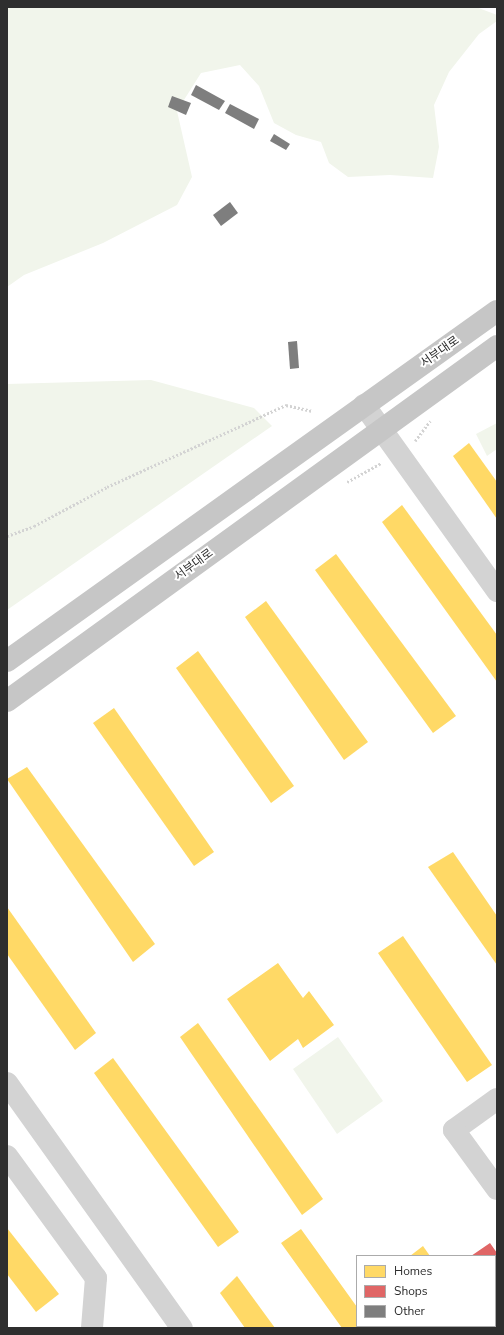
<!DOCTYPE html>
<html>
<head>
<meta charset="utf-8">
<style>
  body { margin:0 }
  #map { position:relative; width:504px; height:1335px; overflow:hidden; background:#fff; font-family:"Nunito Sans","Noto Sans KR",sans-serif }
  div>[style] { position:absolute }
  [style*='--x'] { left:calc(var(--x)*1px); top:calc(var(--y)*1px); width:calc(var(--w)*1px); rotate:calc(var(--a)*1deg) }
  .green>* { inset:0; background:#f1f5eb }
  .homes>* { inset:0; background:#ffd966 }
  .shops>* { inset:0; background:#e06666 }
  .building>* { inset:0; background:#7e7e7e }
  .path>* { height:2.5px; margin-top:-1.25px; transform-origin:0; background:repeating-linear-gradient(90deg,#d3d3d3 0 2px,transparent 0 4px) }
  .minor>* { height:22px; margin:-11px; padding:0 11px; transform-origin:11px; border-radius:11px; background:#d3d3d3 }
  .major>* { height:22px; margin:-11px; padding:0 11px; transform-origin:11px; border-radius:11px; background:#c6c6c6 }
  span { translate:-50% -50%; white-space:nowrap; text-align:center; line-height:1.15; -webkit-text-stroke:4px #fff; paint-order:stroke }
  .street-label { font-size:12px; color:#2e2e2e }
  .frame { position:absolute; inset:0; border:8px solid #2e2e2e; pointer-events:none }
  .legend { position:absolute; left:356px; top:1255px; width:140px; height:72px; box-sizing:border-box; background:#fff; border:1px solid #ababab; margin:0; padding:5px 7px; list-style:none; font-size:12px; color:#2e2e2e }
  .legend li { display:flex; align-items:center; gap:8px; height:20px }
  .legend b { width:20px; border:1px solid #ababab }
</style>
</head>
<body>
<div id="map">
  <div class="green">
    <div style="clip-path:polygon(7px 7px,476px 7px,497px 15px,497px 21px,479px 34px,449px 72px,434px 105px,439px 147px,433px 178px,390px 175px,348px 177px,329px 163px,321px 142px,296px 135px,274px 123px,259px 86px,240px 65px,201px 73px,177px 111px,192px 177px,177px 205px,103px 243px,24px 275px,7px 287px)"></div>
    <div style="clip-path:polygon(151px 380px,254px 408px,272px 426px,7px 610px,7px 384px)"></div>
    <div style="clip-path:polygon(497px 423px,497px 449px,487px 456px,476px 434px)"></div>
    <div style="clip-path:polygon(338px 1037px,383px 1101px,337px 1134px,293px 1069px)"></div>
  </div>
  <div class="homes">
    <div style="clip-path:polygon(469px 443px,497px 482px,497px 519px,453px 456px)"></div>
    <div style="clip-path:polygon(402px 505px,497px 635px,497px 682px,382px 522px)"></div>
    <div style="clip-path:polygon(336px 554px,456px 716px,433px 733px,315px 570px)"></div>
    <div style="clip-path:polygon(266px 601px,368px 742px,344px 760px,245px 617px)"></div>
    <div style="clip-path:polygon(198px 651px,294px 786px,271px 803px,176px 668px)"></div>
    <div style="clip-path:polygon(114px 708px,214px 852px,194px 866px,93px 723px)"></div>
    <div style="clip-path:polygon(27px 767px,155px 944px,133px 962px,7px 779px)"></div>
    <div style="clip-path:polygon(453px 852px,497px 916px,497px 965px,428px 867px)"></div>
    <div style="clip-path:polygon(7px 907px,96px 1033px,75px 1050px,7px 954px)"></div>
    <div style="clip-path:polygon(403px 936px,492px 1065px,467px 1082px,378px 953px)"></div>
    <div style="clip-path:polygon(278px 963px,303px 998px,309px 991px,334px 1025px,303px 1048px,298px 1039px,270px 1061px,227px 999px)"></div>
    <div style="clip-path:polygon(198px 1023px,323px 1199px,302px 1215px,180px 1037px)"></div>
    <div style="clip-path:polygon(113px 1058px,239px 1232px,218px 1247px,94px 1073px)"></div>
    <div style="clip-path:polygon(7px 1228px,59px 1294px,36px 1312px,7px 1274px)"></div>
    <div style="clip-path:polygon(301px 1229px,357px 1307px,357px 1326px,372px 1328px,342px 1328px,281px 1243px)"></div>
    <div style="clip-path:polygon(423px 1246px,430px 1256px,410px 1256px)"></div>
    <div style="clip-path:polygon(237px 1276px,275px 1328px,245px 1328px,220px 1293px)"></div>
    <div style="clip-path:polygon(445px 1326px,478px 1326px,480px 1328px,446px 1328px)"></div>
  </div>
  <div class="shops">
    <div style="clip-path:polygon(490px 1243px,497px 1253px,497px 1308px,495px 1256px,471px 1256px)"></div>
  </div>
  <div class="building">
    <div style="clip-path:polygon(196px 85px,225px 101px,219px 110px,191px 95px)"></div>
    <div style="clip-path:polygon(172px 96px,191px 103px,186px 115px,168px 107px)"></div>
    <div style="clip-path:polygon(230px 104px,259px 119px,254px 129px,225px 113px)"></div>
    <div style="clip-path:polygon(274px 134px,290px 144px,286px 150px,270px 141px)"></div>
    <div style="clip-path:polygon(230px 202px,238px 213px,221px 226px,213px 215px)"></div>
    <div style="clip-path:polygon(297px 341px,299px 368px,290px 369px,288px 342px)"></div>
  </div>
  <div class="path">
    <div style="--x:415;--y:441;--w:25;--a:-53"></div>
    <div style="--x:347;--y:482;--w:39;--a:-29"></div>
    <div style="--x:7;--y:536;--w:29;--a:-20"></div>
    <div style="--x:34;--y:526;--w:83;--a:-28.1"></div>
    <div style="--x:107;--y:487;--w:197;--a:-24.6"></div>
    <div style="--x:286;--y:405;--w:27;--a:13"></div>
  </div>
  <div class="minor">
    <div style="--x:364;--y:405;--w:229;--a:54.4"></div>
    <div style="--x:7;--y:1083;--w:301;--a:54.5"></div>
    <div style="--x:497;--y:1099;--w:53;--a:144.2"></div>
    <div style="--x:454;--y:1130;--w:73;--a:53.9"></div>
    <div style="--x:7;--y:1156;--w:151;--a:53.9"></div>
    <div style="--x:96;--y:1278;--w:50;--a:94.6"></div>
  </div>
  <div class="major">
    <div style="--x:7;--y:661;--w:602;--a:-35.54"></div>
    <div style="--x:7;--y:701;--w:605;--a:-35.92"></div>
  </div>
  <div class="street-label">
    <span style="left:440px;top:352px;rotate:-35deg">서부대로</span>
    <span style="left:194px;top:565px;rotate:-36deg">서부대로</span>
  </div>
  <div class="frame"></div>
  <ul class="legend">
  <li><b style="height:11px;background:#ffd966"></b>Homes</li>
  <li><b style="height:11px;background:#e06666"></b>Shops</li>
  <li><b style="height:11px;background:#7e7e7e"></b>Other</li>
  </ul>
</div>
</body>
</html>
